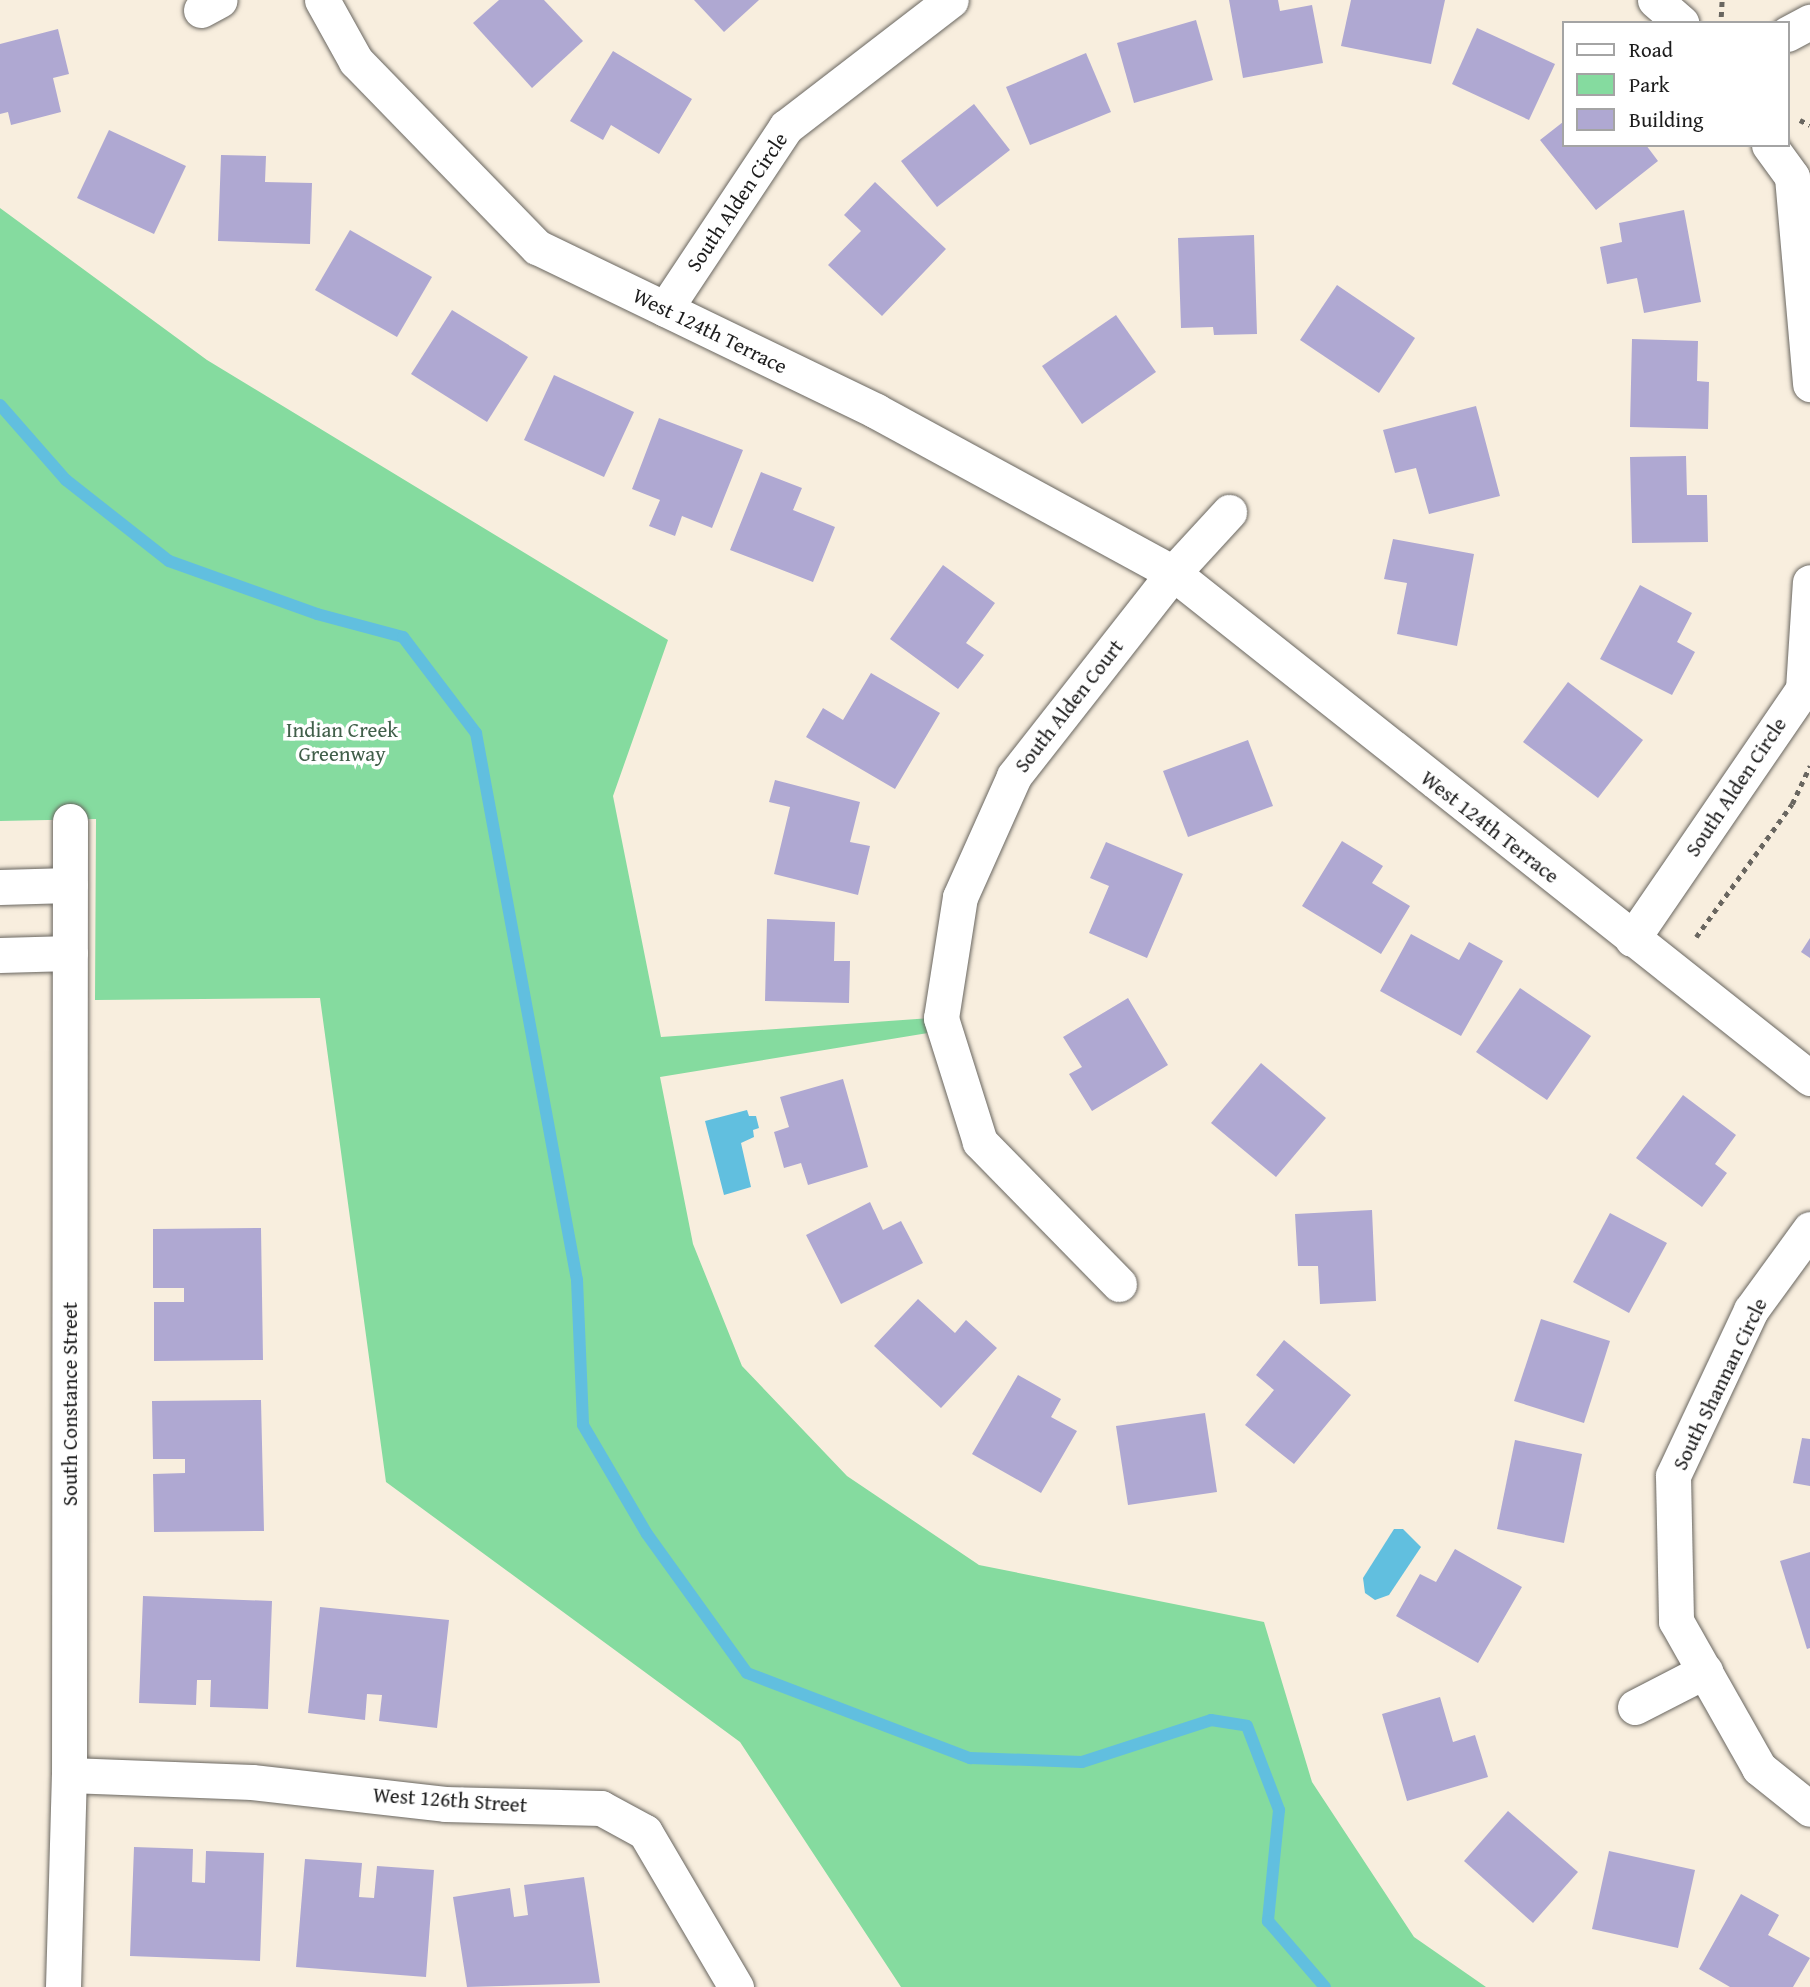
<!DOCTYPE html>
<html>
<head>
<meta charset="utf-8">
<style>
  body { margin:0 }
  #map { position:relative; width:1810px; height:1987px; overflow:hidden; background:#f8eede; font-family:"Gentium Book Plus",serif }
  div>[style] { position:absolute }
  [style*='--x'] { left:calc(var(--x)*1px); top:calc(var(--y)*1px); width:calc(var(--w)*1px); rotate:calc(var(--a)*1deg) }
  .green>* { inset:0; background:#85db9f }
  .water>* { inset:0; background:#61bfdf }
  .stream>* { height:12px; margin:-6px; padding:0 6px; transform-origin:6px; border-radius:6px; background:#61bfdf }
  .building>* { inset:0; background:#afa8d2 }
  .path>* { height:4.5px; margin-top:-2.25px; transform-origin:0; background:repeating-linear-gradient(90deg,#696660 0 5px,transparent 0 10px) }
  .roads { filter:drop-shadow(0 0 2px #696660) drop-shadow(0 0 2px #696660) }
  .street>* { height:35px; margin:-17.5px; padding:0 17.5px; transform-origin:17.5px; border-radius:17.5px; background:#fff }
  span { translate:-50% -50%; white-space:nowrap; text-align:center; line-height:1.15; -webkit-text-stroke:7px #fff; paint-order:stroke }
  .street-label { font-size:21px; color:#1c1c1c }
  .park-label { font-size:21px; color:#415f4a }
  .legend { position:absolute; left:1562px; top:21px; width:228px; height:126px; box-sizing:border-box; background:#fff; border:2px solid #a4a4a4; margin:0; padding:9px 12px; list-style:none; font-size:21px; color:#1c1c1c }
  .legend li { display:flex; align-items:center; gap:14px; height:35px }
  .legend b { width:35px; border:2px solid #a4a4a4 }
</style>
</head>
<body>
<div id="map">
  <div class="green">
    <div style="clip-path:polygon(0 208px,207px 360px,668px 640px,613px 796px,661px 1037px,931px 1018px,934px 1032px,660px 1077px,693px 1244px,742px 1366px,847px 1476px,979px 1565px,1264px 1622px,1312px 1782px,1414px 1937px,1486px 1987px,901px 1987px,740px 1742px,386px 1482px,320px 998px,95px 1000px,96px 819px,0 821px)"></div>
  </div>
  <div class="water">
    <div style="clip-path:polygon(747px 1110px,749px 1116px,756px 1116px,759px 1128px,753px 1130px,754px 1137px,741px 1143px,751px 1187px,724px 1195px,705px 1121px)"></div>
    <div style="clip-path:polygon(1394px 1529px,1403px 1529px,1421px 1547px,1389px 1595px,1375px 1600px,1365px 1593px,1363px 1578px)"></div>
  </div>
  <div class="stream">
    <div style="--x:0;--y:405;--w:100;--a:48.7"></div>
    <div style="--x:66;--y:480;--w:131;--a:38.2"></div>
    <div style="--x:169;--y:561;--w:157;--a:19.7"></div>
    <div style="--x:317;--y:614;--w:89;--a:15"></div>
    <div style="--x:403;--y:637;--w:121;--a:52.8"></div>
    <div style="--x:476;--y:733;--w:556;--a:79.54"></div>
    <div style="--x:577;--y:1280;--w:145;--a:87.6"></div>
    <div style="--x:583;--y:1425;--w:126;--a:59.6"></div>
    <div style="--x:647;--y:1534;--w:171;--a:54.3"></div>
    <div style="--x:747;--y:1673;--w:239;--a:20.9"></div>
    <div style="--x:970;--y:1758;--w:112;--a:2"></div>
    <div style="--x:1082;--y:1762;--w:136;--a:-18"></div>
    <div style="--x:1211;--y:1720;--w:36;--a:9"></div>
    <div style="--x:1247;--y:1726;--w:90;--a:69.1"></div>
    <div style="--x:1279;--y:1810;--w:112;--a:95.7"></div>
    <div style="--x:1268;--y:1921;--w:87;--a:49.2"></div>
  </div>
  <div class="building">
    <div style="clip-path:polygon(499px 0,544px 0,583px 41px,532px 88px,473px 23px)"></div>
    <div style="clip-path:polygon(694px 0,759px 0,724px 32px)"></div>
    <div style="clip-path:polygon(1229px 0,1278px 0,1280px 11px,1312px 5px,1323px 63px,1243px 78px)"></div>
    <div style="clip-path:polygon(1351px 0,1445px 0,1431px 64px,1341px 46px)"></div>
    <div style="clip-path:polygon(1196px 20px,1213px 80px,1134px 103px,1117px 43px)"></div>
    <div style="clip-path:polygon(1477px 28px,1555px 64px,1529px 120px,1452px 84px)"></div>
    <div style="clip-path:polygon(58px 29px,69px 74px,53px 78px,61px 112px,11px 125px,8px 112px,0 114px,0 44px)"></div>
    <div style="clip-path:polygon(613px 51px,692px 99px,659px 154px,611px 125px,603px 140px,570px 121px)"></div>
    <div style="clip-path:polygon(1086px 53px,1111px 112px,1030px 145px,1006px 87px)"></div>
    <div style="clip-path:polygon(974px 104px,1010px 150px,937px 207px,901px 161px)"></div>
    <div style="clip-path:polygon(1563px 122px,1563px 145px,1646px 145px,1658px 161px,1596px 210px,1540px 140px)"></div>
    <div style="clip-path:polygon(109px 130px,186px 166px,154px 234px,77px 198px)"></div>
    <div style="clip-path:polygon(221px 155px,266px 156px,265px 182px,312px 183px,310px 244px,218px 241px)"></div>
    <div style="clip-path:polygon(875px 182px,946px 249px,882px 316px,828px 265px,861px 231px,844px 215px)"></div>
    <div style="clip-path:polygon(1684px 210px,1701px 302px,1644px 313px,1637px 278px,1607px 284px,1600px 247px,1622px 242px,1619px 223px)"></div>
    <div style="clip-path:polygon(350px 230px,432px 277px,397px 337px,315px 290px)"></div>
    <div style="clip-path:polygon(1254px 235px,1257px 334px,1214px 335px,1213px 327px,1181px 328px,1178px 238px)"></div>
    <div style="clip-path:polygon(1337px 285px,1415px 338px,1379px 393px,1300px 340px)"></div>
    <div style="clip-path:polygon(452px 310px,528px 357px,487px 422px,411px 374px)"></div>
    <div style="clip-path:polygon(1116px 315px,1156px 372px,1082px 424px,1042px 366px)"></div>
    <div style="clip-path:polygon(1632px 339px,1698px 341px,1697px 381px,1709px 382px,1708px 429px,1630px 427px)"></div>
    <div style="clip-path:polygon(554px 375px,634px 412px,604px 477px,524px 440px)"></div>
    <div style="clip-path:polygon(1476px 406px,1500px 496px,1429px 514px,1416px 468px,1395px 473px,1383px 430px)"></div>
    <div style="clip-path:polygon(659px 418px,743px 450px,712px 528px,682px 516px,675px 536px,649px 526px,660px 500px,632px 489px)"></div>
    <div style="clip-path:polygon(1686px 456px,1687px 495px,1707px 495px,1708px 542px,1632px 543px,1630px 457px)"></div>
    <div style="clip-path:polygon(761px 472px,802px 488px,793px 510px,835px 527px,813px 582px,730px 550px)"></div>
    <div style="clip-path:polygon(1393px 539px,1474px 554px,1457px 646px,1397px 634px,1407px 583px,1384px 579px)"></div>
    <div style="clip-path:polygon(943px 565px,995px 603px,966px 643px,984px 655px,958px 689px,890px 639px)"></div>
    <div style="clip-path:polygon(1640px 585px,1692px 613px,1677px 642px,1695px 652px,1672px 695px,1600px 659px)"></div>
    <div style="clip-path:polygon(871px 673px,940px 713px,895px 789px,806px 737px,823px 708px,843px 720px)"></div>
    <div style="clip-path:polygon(1568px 682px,1643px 740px,1598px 798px,1523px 742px)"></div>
    <div style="clip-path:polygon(1248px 740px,1273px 806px,1188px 837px,1163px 771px)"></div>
    <div style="clip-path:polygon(775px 780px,860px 802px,850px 842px,870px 846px,858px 895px,774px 874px,790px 807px,769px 802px)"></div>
    <div style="clip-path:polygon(1342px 841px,1383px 866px,1372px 883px,1410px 906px,1381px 954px,1302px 906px)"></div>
    <div style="clip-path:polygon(1106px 842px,1183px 874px,1147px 958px,1089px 933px,1109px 886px,1090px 878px)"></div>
    <div style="clip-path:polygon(767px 919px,835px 922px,834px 961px,850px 961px,849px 1003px,765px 1001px)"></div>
    <div style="clip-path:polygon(1411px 934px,1459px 960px,1469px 942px,1503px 961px,1461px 1036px,1380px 991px)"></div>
    <div style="clip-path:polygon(1810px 938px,1810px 958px,1801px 952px)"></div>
    <div style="clip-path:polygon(1520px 988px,1591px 1036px,1547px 1100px,1476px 1052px)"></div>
    <div style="clip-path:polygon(1128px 998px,1168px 1065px,1092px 1111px,1069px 1074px,1082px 1067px,1063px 1037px)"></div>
    <div style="clip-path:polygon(1261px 1063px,1326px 1118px,1276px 1177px,1211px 1123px)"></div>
    <div style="clip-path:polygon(843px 1079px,868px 1167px,808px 1185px,801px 1163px,784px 1168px,774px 1132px,789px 1127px,780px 1097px)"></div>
    <div style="clip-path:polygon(1683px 1095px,1736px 1135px,1715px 1164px,1727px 1173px,1702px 1207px,1636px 1158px)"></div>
    <div style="clip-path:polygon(870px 1202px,883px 1230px,901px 1221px,923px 1263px,841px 1304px,806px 1235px)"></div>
    <div style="clip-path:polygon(1372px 1210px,1376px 1301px,1320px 1304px,1318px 1266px,1298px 1266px,1295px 1214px)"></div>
    <div style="clip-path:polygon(1610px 1213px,1667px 1243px,1629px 1313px,1573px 1282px)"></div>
    <div style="clip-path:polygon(261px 1228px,263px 1360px,154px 1361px,154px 1302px,184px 1302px,184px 1288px,153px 1288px,153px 1229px)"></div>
    <div style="clip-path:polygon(918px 1299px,955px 1333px,966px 1320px,997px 1348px,941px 1408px,874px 1346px)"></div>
    <div style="clip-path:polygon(1541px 1319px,1610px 1341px,1584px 1423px,1514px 1401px)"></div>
    <div style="clip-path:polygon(1284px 1340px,1351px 1395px,1294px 1464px,1245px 1425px,1274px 1390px,1256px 1375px)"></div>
    <div style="clip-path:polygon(1018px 1375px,1061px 1399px,1051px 1417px,1077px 1431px,1041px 1493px,972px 1454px)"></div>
    <div style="clip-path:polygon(261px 1400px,264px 1531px,154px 1532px,153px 1474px,185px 1473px,185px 1459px,153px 1459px,152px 1401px)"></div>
    <div style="clip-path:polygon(1205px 1413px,1217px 1492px,1128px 1505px,1116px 1426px)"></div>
    <div style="clip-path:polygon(1802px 1438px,1810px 1439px,1810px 1486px,1793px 1483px)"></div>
    <div style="clip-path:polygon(1515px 1440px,1582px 1454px,1564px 1543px,1497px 1529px)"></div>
    <div style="clip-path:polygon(1455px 1549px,1522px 1587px,1478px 1663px,1396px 1616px,1420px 1574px,1436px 1582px)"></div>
    <div style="clip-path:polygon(1810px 1552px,1810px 1648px,1807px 1649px,1780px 1561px)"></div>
    <div style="clip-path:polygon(143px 1596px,272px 1601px,268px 1709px,210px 1707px,211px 1680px,197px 1680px,196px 1705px,139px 1703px)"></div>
    <div style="clip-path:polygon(320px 1607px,449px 1620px,437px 1728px,379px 1721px,382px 1695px,367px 1694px,365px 1720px,308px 1713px)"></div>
    <div style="clip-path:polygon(1440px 1697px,1453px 1742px,1475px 1735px,1488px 1777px,1407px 1801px,1382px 1714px)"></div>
    <div style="clip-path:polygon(1508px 1811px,1578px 1872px,1533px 1923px,1464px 1861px)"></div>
    <div style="clip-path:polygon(134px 1847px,193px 1849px,192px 1882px,205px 1883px,206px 1851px,264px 1853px,260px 1961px,130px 1956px)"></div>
    <div style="clip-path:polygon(1609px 1851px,1695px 1870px,1678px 1948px,1592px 1929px)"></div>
    <div style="clip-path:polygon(305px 1859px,362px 1863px,359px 1897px,374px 1898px,377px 1866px,434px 1870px,426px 1977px,296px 1967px)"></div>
    <div style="clip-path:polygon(584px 1877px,600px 1983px,467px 1987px,453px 1897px,510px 1888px,514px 1917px,528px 1915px,524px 1885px)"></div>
    <div style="clip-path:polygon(1741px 1894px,1779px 1915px,1768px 1935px,1810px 1958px,1793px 1987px,1730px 1987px,1699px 1969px)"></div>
  </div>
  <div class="path">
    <div style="--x:1721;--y:17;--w:17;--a:-87"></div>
    <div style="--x:1800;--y:120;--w:11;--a:27"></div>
    <div style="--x:1696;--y:937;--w:164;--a:-54.2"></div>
    <div style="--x:1792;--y:804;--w:42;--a:-64.7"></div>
  </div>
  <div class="roads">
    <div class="street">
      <div style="--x:322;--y:0;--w:70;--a:60.9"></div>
      <div style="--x:356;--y:61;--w:260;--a:45.8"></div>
      <div style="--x:537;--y:247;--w:377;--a:25.8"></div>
      <div style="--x:876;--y:411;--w:338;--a:28.6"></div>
      <div style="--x:1173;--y:573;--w:813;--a:38.41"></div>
      <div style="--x:1655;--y:0;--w:35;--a:41"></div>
      <div style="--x:201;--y:10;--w:21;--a:-28"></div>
      <div style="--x:1787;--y:34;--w:26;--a:-28"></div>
      <div style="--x:1769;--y:145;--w:39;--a:54"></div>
      <div style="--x:1792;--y:177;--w:208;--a:85"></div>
      <div style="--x:665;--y:309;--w:219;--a:-56.4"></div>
      <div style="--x:786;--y:127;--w:208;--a:-37.6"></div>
      <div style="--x:0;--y:887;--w:70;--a:-1.6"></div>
      <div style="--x:1632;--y:939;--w:303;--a:-55.6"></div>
      <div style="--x:1803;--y:689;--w:107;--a:-86.3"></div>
      <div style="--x:0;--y:955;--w:70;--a:-1.6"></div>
      <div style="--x:1810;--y:1229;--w:100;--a:126.1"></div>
      <div style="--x:1751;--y:1310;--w:183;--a:115.2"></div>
      <div style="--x:1673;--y:1476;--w:145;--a:88.8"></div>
      <div style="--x:1676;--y:1621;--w:169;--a:60.5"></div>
      <div style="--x:1759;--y:1768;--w:65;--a:38.8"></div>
      <div style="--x:1119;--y:1284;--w:199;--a:-134.4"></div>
      <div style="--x:980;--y:1142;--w:130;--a:-107.5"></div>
      <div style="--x:941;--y:1018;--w:122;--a:-81.1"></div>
      <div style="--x:960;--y:897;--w:133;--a:-65.9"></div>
      <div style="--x:1014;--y:776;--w:258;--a:-51.9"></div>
      <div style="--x:1173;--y:573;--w:83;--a:-47.4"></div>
      <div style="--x:1635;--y:1707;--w:79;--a:-27.2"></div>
      <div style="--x:69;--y:1775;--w:183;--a:2.2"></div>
      <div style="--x:252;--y:1782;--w:194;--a:6.5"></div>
      <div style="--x:445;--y:1804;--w:156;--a:1.5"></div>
      <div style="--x:601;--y:1808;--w:50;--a:28.6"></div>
      <div style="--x:645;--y:1832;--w:180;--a:59.6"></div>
      <div style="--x:63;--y:1987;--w:212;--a:-88.4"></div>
      <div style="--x:69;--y:1775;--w:954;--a:-89.94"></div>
    </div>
  </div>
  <div class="street-label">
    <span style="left:737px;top:202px;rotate:-56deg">South Alden Circle</span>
    <span style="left:710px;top:331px;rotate:26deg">West 124th Terrace</span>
    <span style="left:1069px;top:706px;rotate:-52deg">South Alden Court</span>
    <span style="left:1736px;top:787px;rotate:-56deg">South Alden Circle</span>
    <span style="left:1490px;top:827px;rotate:38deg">West 124th Terrace</span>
    <span style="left:1720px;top:1384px;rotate:-64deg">South Shannan Circle</span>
    <span style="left:70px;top:1404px;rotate:-90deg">South Constance Street</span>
    <span style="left:450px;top:1800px;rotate:4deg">West 126th Street</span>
  </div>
  <div class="park-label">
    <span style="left:342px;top:742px">Indian Creek<br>Greenway</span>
  </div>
  <ul class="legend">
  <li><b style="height:9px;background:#fff"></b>Road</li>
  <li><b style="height:19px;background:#85db9f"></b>Park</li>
  <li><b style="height:19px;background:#afa8d2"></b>Building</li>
  </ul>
</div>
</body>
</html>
